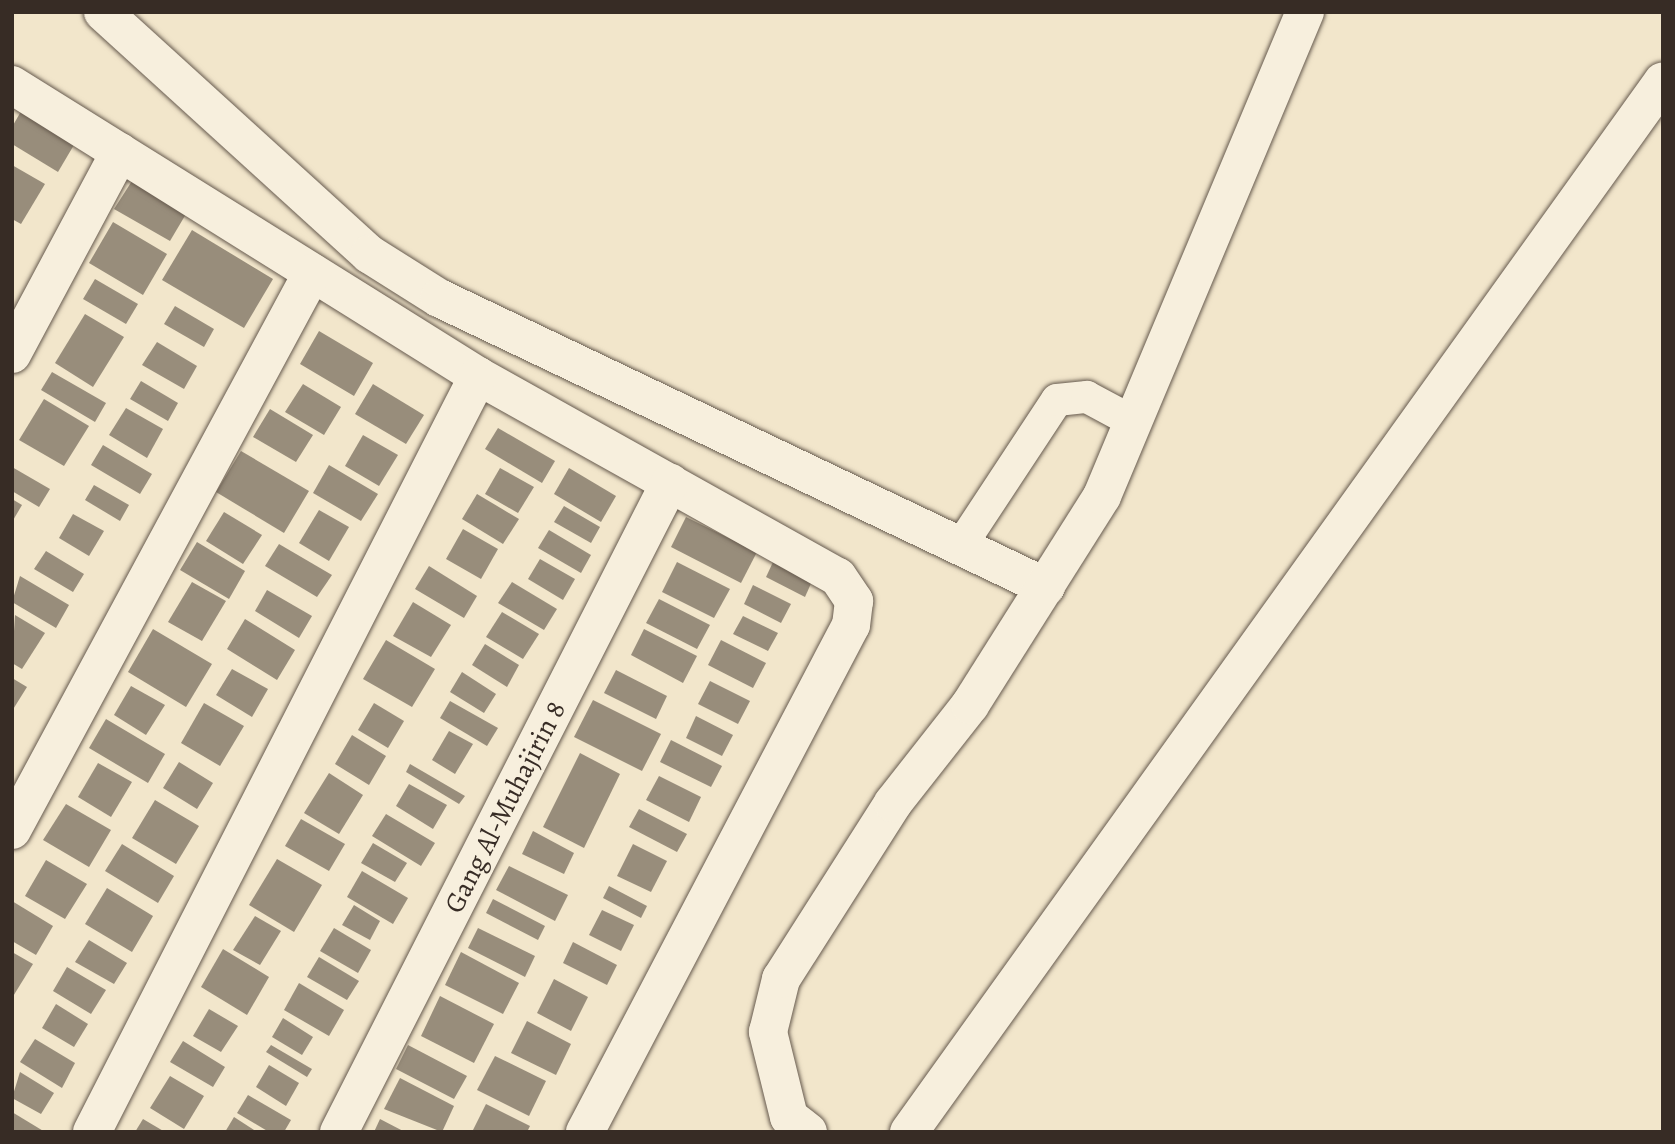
<!DOCTYPE html>
<html>
<head>
<meta charset="utf-8">
<style>
  body { margin:0 }
  #map { position:relative; width:1675px; height:1144px; overflow:hidden; background:#f2e6cb; font-family:Alegreya,serif }
  div>[style] { position:absolute }
  [style*='--x'] { left:calc(var(--x)*1px); top:calc(var(--y)*1px); width:calc(var(--w)*1px); rotate:calc(var(--a)*1deg) }
  .building>* { inset:0; background:#988d7b }
  .roads { filter:drop-shadow(0 0 2px #665a4e) drop-shadow(0 0 2px #665a4e) }
  .lane>* { height:32px; margin:-16px; padding:0 16px; transform-origin:16px; border-radius:16px; background:#f7efdd }
  .street>* { height:38px; margin:-19px; padding:0 19px; transform-origin:19px; border-radius:19px; background:#f7efdd }
  span { translate:-50% -50%; white-space:nowrap; text-align:center; line-height:1.15; -webkit-text-stroke:5px #f7efdd; paint-order:stroke }
  .street-label { font-size:28px; color:#372c25 }
  .frame { position:absolute; inset:0; border:14px solid #372c25; pointer-events:none }
</style>
</head>
<body>
<div id="map">
  <div class="building">
    <div style="clip-path:polygon(27px 101px,81px 133px,58px 172px,12px 144px,12px 127px)"></div>
    <div style="clip-path:polygon(12px 165px,45px 184px,21px 224px,12px 219px)"></div>
    <div style="clip-path:polygon(132px 181px,186px 214px,170px 241px,114px 209px)"></div>
    <div style="clip-path:polygon(113px 222px,167px 254px,143px 295px,89px 263px)"></div>
    <div style="clip-path:polygon(192px 230px,273px 279px,244px 328px,162px 280px)"></div>
    <div style="clip-path:polygon(95px 279px,138px 304px,126px 324px,83px 299px)"></div>
    <div style="clip-path:polygon(175px 306px,214px 329px,204px 347px,164px 324px)"></div>
    <div style="clip-path:polygon(85px 314px,124px 337px,93px 387px,55px 363px)"></div>
    <div style="clip-path:polygon(319px 331px,373px 363px,354px 396px,300px 364px)"></div>
    <div style="clip-path:polygon(157px 342px,197px 366px,184px 389px,142px 365px)"></div>
    <div style="clip-path:polygon(52px 372px,106px 403px,95px 422px,41px 390px)"></div>
    <div style="clip-path:polygon(141px 381px,178px 403px,168px 421px,130px 399px)"></div>
    <div style="clip-path:polygon(303px 384px,341px 407px,324px 435px,285px 412px)"></div>
    <div style="clip-path:polygon(373px 384px,424px 415px,406px 444px,355px 414px)"></div>
    <div style="clip-path:polygon(44px 399px,89px 426px,64px 466px,19px 440px)"></div>
    <div style="clip-path:polygon(126px 408px,163px 429px,147px 458px,109px 435px)"></div>
    <div style="clip-path:polygon(270px 409px,313px 435px,296px 462px,253px 437px)"></div>
    <div style="clip-path:polygon(498px 428px,555px 461px,542px 483px,485px 449px)"></div>
    <div style="clip-path:polygon(363px 435px,398px 455px,379px 486px,345px 466px)"></div>
    <div style="clip-path:polygon(103px 445px,152px 474px,140px 494px,91px 465px)"></div>
    <div style="clip-path:polygon(241px 451px,309px 491px,284px 533px,216px 492px)"></div>
    <div style="clip-path:polygon(329px 465px,378px 494px,361px 521px,313px 493px)"></div>
    <div style="clip-path:polygon(12px 467px,50px 489px,39px 507px,12px 491px)"></div>
    <div style="clip-path:polygon(500px 468px,534px 487px,518px 513px,485px 494px)"></div>
    <div style="clip-path:polygon(569px 468px,616px 496px,601px 522px,554px 494px)"></div>
    <div style="clip-path:polygon(94px 485px,129px 505px,120px 521px,85px 500px)"></div>
    <div style="clip-path:polygon(477px 494px,519px 519px,503px 544px,462px 519px)"></div>
    <div style="clip-path:polygon(12px 499px,22px 505px,12px 522px)"></div>
    <div style="clip-path:polygon(564px 506px,600px 527px,591px 543px,554px 522px)"></div>
    <div style="clip-path:polygon(319px 510px,349px 527px,329px 561px,299px 543px)"></div>
    <div style="clip-path:polygon(224px 512px,262px 535px,243px 564px,206px 541px)"></div>
    <div style="clip-path:polygon(73px 514px,104px 531px,89px 556px,59px 538px)"></div>
    <div style="clip-path:polygon(686px 517px,757px 552px,741px 583px,671px 547px)"></div>
    <div style="clip-path:polygon(463px 529px,498px 549px,481px 579px,446px 559px)"></div>
    <div style="clip-path:polygon(549px 530px,591px 555px,581px 573px,538px 548px)"></div>
    <div style="clip-path:polygon(197px 542px,245px 571px,229px 599px,180px 570px)"></div>
    <div style="clip-path:polygon(279px 544px,332px 575px,317px 597px,265px 566px)"></div>
    <div style="clip-path:polygon(46px 551px,84px 574px,73px 592px,34px 569px)"></div>
    <div style="clip-path:polygon(540px 559px,575px 579px,563px 600px,528px 579px)"></div>
    <div style="clip-path:polygon(774px 560px,813px 579px,805px 597px,766px 577px)"></div>
    <div style="clip-path:polygon(677px 562px,730px 589px,714px 618px,662px 592px)"></div>
    <div style="clip-path:polygon(429px 566px,477px 596px,464px 618px,415px 589px)"></div>
    <div style="clip-path:polygon(20px 576px,69px 605px,56px 628px,12px 602px)"></div>
    <div style="clip-path:polygon(192px 582px,226px 601px,202px 641px,168px 622px)"></div>
    <div style="clip-path:polygon(512px 582px,557px 609px,544px 630px,498px 603px)"></div>
    <div style="clip-path:polygon(753px 585px,791px 604px,781px 623px,744px 604px)"></div>
    <div style="clip-path:polygon(267px 590px,312px 616px,299px 638px,255px 611px)"></div>
    <div style="clip-path:polygon(659px 599px,710px 625px,697px 649px,646px 623px)"></div>
    <div style="clip-path:polygon(413px 602px,451px 625px,431px 657px,393px 636px)"></div>
    <div style="clip-path:polygon(502px 612px,539px 634px,523px 659px,486px 637px)"></div>
    <div style="clip-path:polygon(15px 615px,45px 633px,22px 669px,12px 663px)"></div>
    <div style="clip-path:polygon(743px 616px,778px 633px,768px 651px,733px 634px)"></div>
    <div style="clip-path:polygon(245px 619px,295px 650px,277px 680px,227px 649px)"></div>
    <div style="clip-path:polygon(153px 629px,212px 664px,186px 707px,128px 672px)"></div>
    <div style="clip-path:polygon(644px 629px,697px 656px,683px 683px,631px 655px)"></div>
    <div style="clip-path:polygon(386px 640px,435px 669px,412px 707px,363px 679px)"></div>
    <div style="clip-path:polygon(721px 640px,766px 663px,753px 688px,708px 665px)"></div>
    <div style="clip-path:polygon(485px 644px,519px 665px,507px 687px,472px 665px)"></div>
    <div style="clip-path:polygon(232px 669px,268px 689px,252px 717px,216px 695px)"></div>
    <div style="clip-path:polygon(616px 670px,667px 696px,656px 719px,604px 693px)"></div>
    <div style="clip-path:polygon(462px 672px,496px 694px,484px 713px,450px 692px)"></div>
    <div style="clip-path:polygon(12px 678px,27px 687px,12px 711px)"></div>
    <div style="clip-path:polygon(710px 681px,750px 701px,738px 724px,698px 704px)"></div>
    <div style="clip-path:polygon(131px 686px,165px 705px,146px 735px,114px 715px)"></div>
    <div style="clip-path:polygon(593px 700px,661px 734px,642px 771px,574px 737px)"></div>
    <div style="clip-path:polygon(450px 701px,498px 728px,487px 746px,440px 718px)"></div>
    <div style="clip-path:polygon(204px 703px,244px 726px,220px 766px,181px 743px)"></div>
    <div style="clip-path:polygon(374px 703px,404px 721px,388px 748px,358px 730px)"></div>
    <div style="clip-path:polygon(696px 716px,733px 735px,722px 756px,686px 738px)"></div>
    <div style="clip-path:polygon(106px 719px,165px 754px,148px 783px,89px 748px)"></div>
    <div style="clip-path:polygon(449px 731px,473px 744px,455px 774px,432px 760px)"></div>
    <div style="clip-path:polygon(352px 735px,386px 756px,369px 785px,335px 764px)"></div>
    <div style="clip-path:polygon(671px 740px,722px 766px,711px 787px,660px 762px)"></div>
    <div style="clip-path:polygon(580px 753px,620px 774px,584px 848px,543px 827px)"></div>
    <div style="clip-path:polygon(179px 762px,213px 783px,197px 809px,163px 788px)"></div>
    <div style="clip-path:polygon(98px 763px,132px 782px,111px 817px,78px 797px)"></div>
    <div style="clip-path:polygon(410px 764px,465px 796px,459px 804px,406px 772px)"></div>
    <div style="clip-path:polygon(329px 773px,363px 795px,339px 834px,304px 813px)"></div>
    <div style="clip-path:polygon(659px 776px,701px 797px,689px 822px,646px 800px)"></div>
    <div style="clip-path:polygon(409px 784px,447px 805px,433px 829px,396px 806px)"></div>
    <div style="clip-path:polygon(155px 800px,199px 826px,176px 864px,132px 838px)"></div>
    <div style="clip-path:polygon(66px 804px,111px 830px,89px 867px,43px 840px)"></div>
    <div style="clip-path:polygon(639px 809px,687px 834px,677px 852px,629px 827px)"></div>
    <div style="clip-path:polygon(386px 814px,435px 843px,421px 866px,372px 836px)"></div>
    <div style="clip-path:polygon(301px 819px,345px 844px,329px 871px,285px 846px)"></div>
    <div style="clip-path:polygon(533px 831px,574px 853px,564px 874px,522px 854px)"></div>
    <div style="clip-path:polygon(373px 843px,407px 863px,395px 882px,361px 863px)"></div>
    <div style="clip-path:polygon(122px 844px,174px 876px,158px 903px,105px 871px)"></div>
    <div style="clip-path:polygon(633px 844px,667px 861px,651px 892px,617px 876px)"></div>
    <div style="clip-path:polygon(277px 859px,322px 885px,294px 932px,249px 905px)"></div>
    <div style="clip-path:polygon(46px 860px,87px 884px,65px 919px,25px 896px)"></div>
    <div style="clip-path:polygon(509px 866px,568px 895px,555px 921px,496px 890px)"></div>
    <div style="clip-path:polygon(362px 871px,408px 898px,393px 924px,347px 897px)"></div>
    <div style="clip-path:polygon(609px 886px,647px 906px,641px 918px,603px 898px)"></div>
    <div style="clip-path:polygon(107px 888px,153px 916px,132px 952px,85px 924px)"></div>
    <div style="clip-path:polygon(493px 899px,545px 926px,538px 940px,486px 913px)"></div>
    <div style="clip-path:polygon(12px 901px,53px 926px,36px 955px,12px 941px)"></div>
    <div style="clip-path:polygon(354px 905px,380px 921px,370px 940px,342px 925px)"></div>
    <div style="clip-path:polygon(602px 910px,634px 925px,621px 951px,589px 935px)"></div>
    <div style="clip-path:polygon(255px 916px,281px 931px,260px 965px,233px 950px)"></div>
    <div style="clip-path:polygon(334px 928px,371px 950px,358px 973px,320px 951px)"></div>
    <div style="clip-path:polygon(478px 928px,535px 956px,525px 977px,468px 948px)"></div>
    <div style="clip-path:polygon(89px 940px,127px 963px,114px 984px,75px 962px)"></div>
    <div style="clip-path:polygon(573px 942px,617px 965px,607px 985px,563px 963px)"></div>
    <div style="clip-path:polygon(223px 949px,269px 977px,247px 1015px,201px 987px)"></div>
    <div style="clip-path:polygon(12px 952px,33px 964px,12px 998px)"></div>
    <div style="clip-path:polygon(461px 952px,519px 983px,503px 1014px,445px 985px)"></div>
    <div style="clip-path:polygon(319px 957px,359px 981px,347px 1000px,307px 977px)"></div>
    <div style="clip-path:polygon(67px 967px,106px 990px,91px 1014px,53px 991px)"></div>
    <div style="clip-path:polygon(554px 979px,588px 997px,571px 1031px,537px 1013px)"></div>
    <div style="clip-path:polygon(299px 983px,344px 1010px,329px 1036px,284px 1010px)"></div>
    <div style="clip-path:polygon(440px 996px,494px 1024px,474px 1063px,421px 1036px)"></div>
    <div style="clip-path:polygon(56px 1004px,88px 1024px,74px 1047px,42px 1028px)"></div>
    <div style="clip-path:polygon(209px 1009px,238px 1026px,221px 1052px,193px 1036px)"></div>
    <div style="clip-path:polygon(283px 1018px,313px 1037px,302px 1055px,272px 1037px)"></div>
    <div style="clip-path:polygon(527px 1021px,571px 1044px,556px 1075px,511px 1053px)"></div>
    <div style="clip-path:polygon(35px 1039px,75px 1063px,62px 1088px,20px 1062px)"></div>
    <div style="clip-path:polygon(183px 1041px,225px 1067px,213px 1087px,170px 1062px)"></div>
    <div style="clip-path:polygon(271px 1045px,312px 1069px,307px 1077px,266px 1052px)"></div>
    <div style="clip-path:polygon(408px 1045px,467px 1076px,454px 1099px,396px 1069px)"></div>
    <div style="clip-path:polygon(495px 1056px,546px 1081px,529px 1116px,477px 1090px)"></div>
    <div style="clip-path:polygon(269px 1065px,299px 1083px,286px 1106px,256px 1087px)"></div>
    <div style="clip-path:polygon(20px 1072px,54px 1093px,41px 1114px,12px 1098px)"></div>
    <div style="clip-path:polygon(170px 1076px,204px 1096px,184px 1129px,150px 1108px)"></div>
    <div style="clip-path:polygon(400px 1078px,454px 1106px,442px 1132px,384px 1109px)"></div>
    <div style="clip-path:polygon(248px 1095px,291px 1120px,284px 1132px,269px 1132px,237px 1113px)"></div>
    <div style="clip-path:polygon(486px 1104px,530px 1126px,527px 1132px,472px 1132px)"></div>
    <div style="clip-path:polygon(12px 1112px,45px 1132px,12px 1132px)"></div>
    <div style="clip-path:polygon(234px 1117px,257px 1132px,225px 1132px)"></div>
    <div style="clip-path:polygon(143px 1119px,165px 1132px,135px 1132px)"></div>
    <div style="clip-path:polygon(380px 1119px,405px 1132px,374px 1132px)"></div>
  </div>
  <div class="roads">
    <div class="lane">
      <div style="--x:960;--y:547;--w:176;--a:-56.6"></div>
      <div style="--x:1057;--y:400;--w:30;--a:-6"></div>
      <div style="--x:1087;--y:397;--w:51;--a:28.1"></div>
    </div>
    <div class="street">
      <div style="--x:103;--y:12;--w:360;--a:42.3"></div>
      <div style="--x:369;--y:254;--w:83;--a:32.2"></div>
      <div style="--x:439;--y:298;--w:672;--a:25.46"></div>
      <div style="--x:12;--y:85;--w:549;--a:31.98"></div>
      <div style="--x:478;--y:376;--w:412;--a:29.2"></div>
      <div style="--x:838;--y:577;--w:29;--a:56"></div>
      <div style="--x:854;--y:601;--w:24;--a:97"></div>
      <div style="--x:851;--y:625;--w:573;--a:117.68"></div>
      <div style="--x:12;--y:354;--w:229;--a:-61.9"></div>
      <div style="--x:12;--y:830;--w:633;--a:-61.69"></div>
      <div style="--x:92;--y:1132;--w:849;--a:-62.95"></div>
      <div style="--x:339;--y:1132;--w:729;--a:-63.01"></div>
      <div style="--x:808;--y:1132;--w:24;--a:-142"></div>
      <div style="--x:789;--y:1117;--w:88;--a:-103.9"></div>
      <div style="--x:768;--y:1032;--w:55;--a:-76.2"></div>
      <div style="--x:781;--y:979;--w:209;--a:-57.5"></div>
      <div style="--x:893;--y:803;--w:125;--a:-51.8"></div>
      <div style="--x:970;--y:705;--w:247;--a:-57.7"></div>
      <div style="--x:1102;--y:496;--w:525;--a:-67.25"></div>
      <div style="--x:909;--y:1132;--w:1293;--a:-54.34"></div>
    </div>
  </div>
  <div class="street-label">
    <span style="left:505px;top:807px;rotate:-63deg">Gang Al-Muhajirin 8</span>
  </div>
  <div class="frame"></div>
</div>
</body>
</html>
